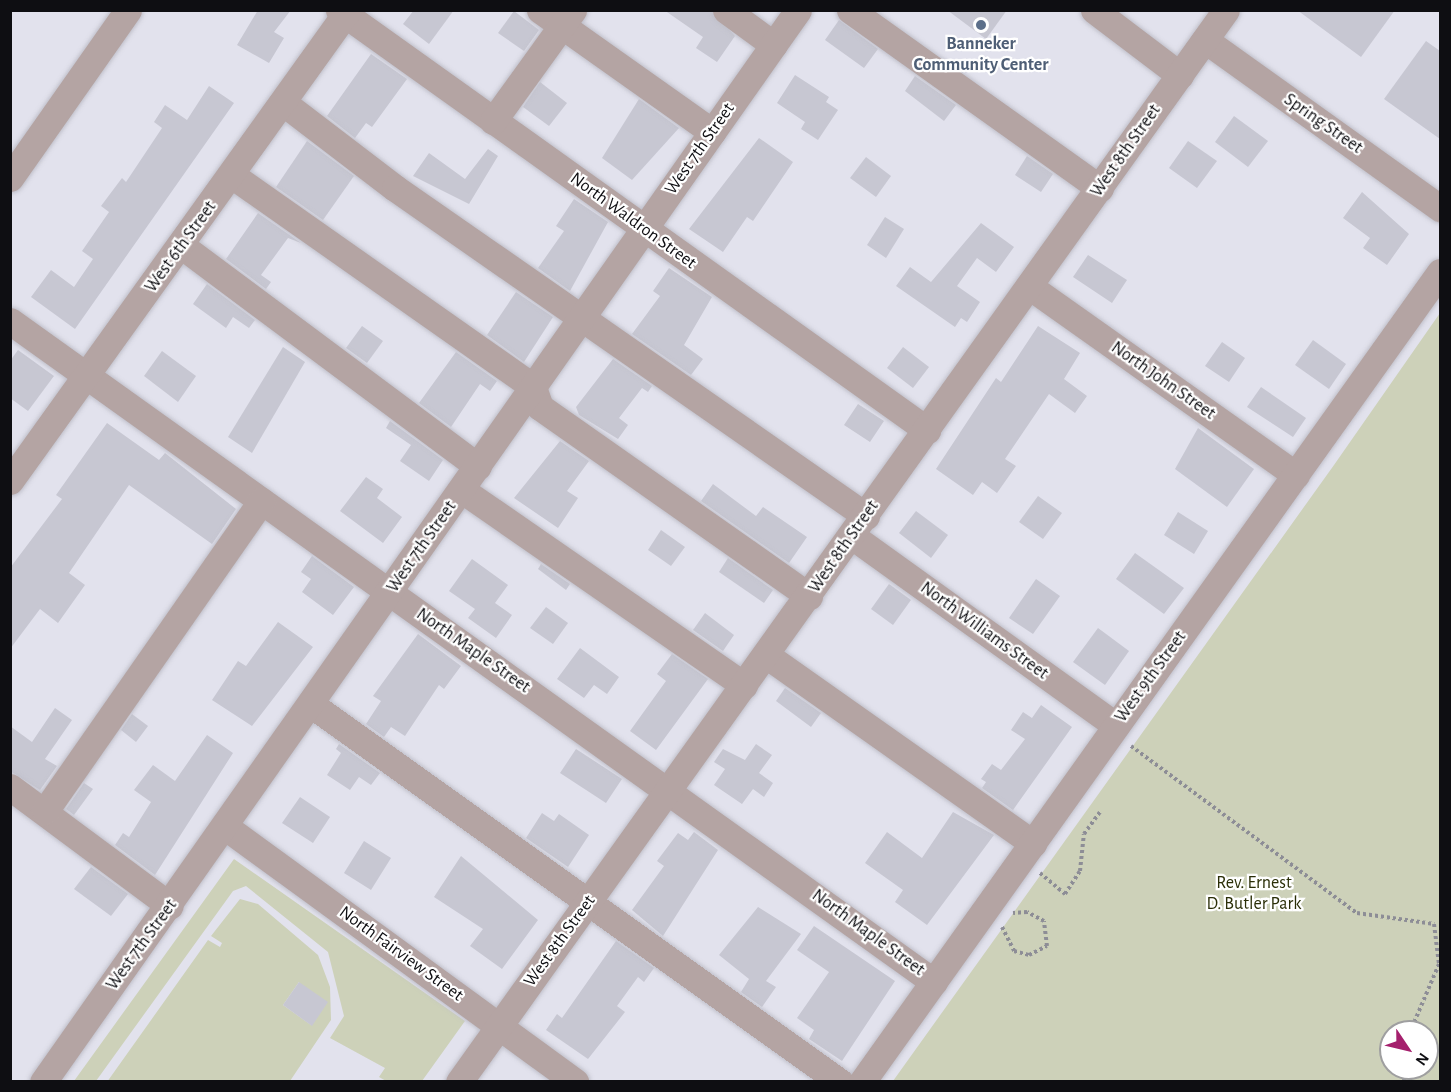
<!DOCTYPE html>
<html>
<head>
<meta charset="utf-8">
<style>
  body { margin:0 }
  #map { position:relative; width:1451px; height:1092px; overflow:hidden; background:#e2e2ed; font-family:"Alegreya Sans",sans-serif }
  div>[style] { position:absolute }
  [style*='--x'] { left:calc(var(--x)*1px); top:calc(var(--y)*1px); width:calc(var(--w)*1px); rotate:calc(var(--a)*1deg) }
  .green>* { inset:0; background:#cdd1b9 }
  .building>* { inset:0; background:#c7c7d2 }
  .path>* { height:4px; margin-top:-2px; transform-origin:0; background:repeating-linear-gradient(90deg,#8d8d96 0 3px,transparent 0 6px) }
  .roads { filter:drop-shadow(0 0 2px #c0c0ca) drop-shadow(0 0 2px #c0c0ca) }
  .minor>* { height:27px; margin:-13.5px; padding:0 13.5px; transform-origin:13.5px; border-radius:13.5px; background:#b4a4a3 }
  .dots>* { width:16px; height:16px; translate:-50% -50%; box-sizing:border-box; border:3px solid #fff; border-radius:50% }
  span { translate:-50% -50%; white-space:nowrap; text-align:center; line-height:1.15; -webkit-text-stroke:4.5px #fff; paint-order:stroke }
  .service-label { font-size:18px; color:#4e5e75; font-weight:700 }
  .street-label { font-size:18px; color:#0e0e12 }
  .park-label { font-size:18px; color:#2a2e07 }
  .frame { position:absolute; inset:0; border:12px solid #0e0e12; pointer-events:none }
  .north { position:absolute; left:1379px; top:1020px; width:60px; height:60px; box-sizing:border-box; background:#fff; border:2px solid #9f9fa0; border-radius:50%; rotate:125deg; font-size:16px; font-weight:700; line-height:24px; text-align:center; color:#0e0e12 }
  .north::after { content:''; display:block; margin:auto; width:21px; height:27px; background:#a5206d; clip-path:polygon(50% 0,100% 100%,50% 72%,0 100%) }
</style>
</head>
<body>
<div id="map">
  <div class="green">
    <div style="clip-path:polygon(evenodd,1440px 313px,1440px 1081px,893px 1081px,1334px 465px,1440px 313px,1391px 1032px,1427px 1032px,1427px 1068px,1391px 1068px,1391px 1032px)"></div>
    <div style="clip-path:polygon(234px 859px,465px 1021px,422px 1081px,386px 1081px,379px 1077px,385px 1068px,330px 1038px,344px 1016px,328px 952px,246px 886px,233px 891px,96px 1081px,74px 1081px)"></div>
    <div style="clip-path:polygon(evenodd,240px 899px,258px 904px,318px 955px,330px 987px,331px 1020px,290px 1081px,107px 1082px,208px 940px,220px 947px,222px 943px,211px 936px,240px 899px,299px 982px,311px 1025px,283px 1005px,299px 982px)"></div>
  </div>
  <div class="building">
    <div style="clip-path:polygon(258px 10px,291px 10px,274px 32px,284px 38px,269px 63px,237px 45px)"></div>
    <div style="clip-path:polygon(414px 10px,454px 10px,429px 44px,403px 24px)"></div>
    <div style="clip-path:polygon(664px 10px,711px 10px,735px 36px,717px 62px,696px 48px,703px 37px)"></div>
    <div style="clip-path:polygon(947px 10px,1007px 10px,986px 39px)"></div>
    <div style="clip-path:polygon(1297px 10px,1395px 10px,1361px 57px)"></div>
    <div style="clip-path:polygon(514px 11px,539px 30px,524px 51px,498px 33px)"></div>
    <div style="clip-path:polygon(839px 20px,878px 49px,864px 68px,825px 40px)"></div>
    <div style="clip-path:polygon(1426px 41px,1440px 51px,1440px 139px,1384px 99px)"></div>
    <div style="clip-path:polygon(371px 54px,407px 79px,372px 127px,366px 123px,355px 138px,327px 116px)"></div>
    <div style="clip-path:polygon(795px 75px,829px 97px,826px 102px,838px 110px,818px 140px,801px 129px,805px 122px,777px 103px)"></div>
    <div style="clip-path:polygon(915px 76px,956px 105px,944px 121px,905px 91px)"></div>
    <div style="clip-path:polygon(540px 82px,567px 103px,549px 126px,523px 107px)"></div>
    <div style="clip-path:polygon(209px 86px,234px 103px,75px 329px,31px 297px,51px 270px,74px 287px,93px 259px,82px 251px,109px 212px,101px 206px,122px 178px,126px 182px,162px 128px,154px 122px,165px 105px,187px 120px)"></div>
    <div style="clip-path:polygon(639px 99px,679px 128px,632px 180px,602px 158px)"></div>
    <div style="clip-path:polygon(1234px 116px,1268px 141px,1248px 167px,1215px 142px)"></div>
    <div style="clip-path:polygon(759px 138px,793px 162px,753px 221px,747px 217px,723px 252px,689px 229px)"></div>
    <div style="clip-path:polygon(307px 141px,354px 176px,323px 220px,276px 187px)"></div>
    <div style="clip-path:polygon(1188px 141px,1217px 161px,1197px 188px,1169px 168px)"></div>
    <div style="clip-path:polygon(488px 149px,498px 156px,469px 204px,413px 176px,429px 153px,465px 179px)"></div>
    <div style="clip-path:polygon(1027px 156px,1053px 174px,1041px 192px,1015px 175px)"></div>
    <div style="clip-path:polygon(866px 157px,891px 176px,876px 197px,850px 178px)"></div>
    <div style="clip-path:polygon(1362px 192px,1409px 234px,1387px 265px,1363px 248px,1370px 238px,1343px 218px)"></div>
    <div style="clip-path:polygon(574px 199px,608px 222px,570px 291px,538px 268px,564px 231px,556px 226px)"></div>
    <div style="clip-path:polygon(258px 213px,301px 243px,288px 238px,261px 275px,271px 282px,266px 289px,226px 259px)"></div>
    <div style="clip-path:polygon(885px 217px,904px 229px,886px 258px,867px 245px)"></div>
    <div style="clip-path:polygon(981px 223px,1014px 247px,996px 272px,977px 258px,957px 286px,980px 302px,967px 322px,961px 318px,955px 327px,896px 286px,910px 267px,931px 282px)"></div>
    <div style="clip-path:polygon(1088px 255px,1127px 280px,1112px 303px,1073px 277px)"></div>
    <div style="clip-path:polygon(669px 268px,712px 297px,684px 345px,703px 359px,691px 375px,632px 334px,660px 296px,653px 291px)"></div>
    <div style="clip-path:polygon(207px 284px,255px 320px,249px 328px,233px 317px,226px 328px,193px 304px)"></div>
    <div style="clip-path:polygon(516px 292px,553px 317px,524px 362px,487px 335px)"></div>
    <div style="clip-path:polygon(362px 326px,383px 341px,367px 363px,346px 348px)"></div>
    <div style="clip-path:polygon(1038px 326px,1080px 353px,1064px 379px,1087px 396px,1075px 413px,1049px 394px,1005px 459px,1016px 466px,997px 493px,982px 482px,973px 495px,936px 469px,996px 378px,1001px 382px)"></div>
    <div style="clip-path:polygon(1313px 340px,1346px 364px,1329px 389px,1295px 365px)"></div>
    <div style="clip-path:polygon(1222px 342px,1245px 358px,1229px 382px,1205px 366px)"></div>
    <div style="clip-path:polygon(283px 347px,305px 362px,252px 453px,228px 437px)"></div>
    <div style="clip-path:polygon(903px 347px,929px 367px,913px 388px,887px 368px)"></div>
    <div style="clip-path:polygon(18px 350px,54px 376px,28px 411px,10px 398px,10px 361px)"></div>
    <div style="clip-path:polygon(162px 351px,196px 376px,178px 402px,144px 376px)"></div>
    <div style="clip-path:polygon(456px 352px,497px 381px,490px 391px,480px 384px,451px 427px,419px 403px)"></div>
    <div style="clip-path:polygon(613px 359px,652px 386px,648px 392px,642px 388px,619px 418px,628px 425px,618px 439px,579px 415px,576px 407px)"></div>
    <div style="clip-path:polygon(1261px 387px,1306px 418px,1293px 437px,1247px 407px)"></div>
    <div style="clip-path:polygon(858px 404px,884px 421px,870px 442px,844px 425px)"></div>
    <div style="clip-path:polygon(390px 421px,443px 460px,429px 481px,400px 461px,411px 445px,386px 428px)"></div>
    <div style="clip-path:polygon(107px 423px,159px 460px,165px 453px,236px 509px,212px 544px,129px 485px,69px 573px,85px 585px,58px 623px,40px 609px,10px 649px,10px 568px,62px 499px,56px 495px)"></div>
    <div style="clip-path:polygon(1198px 428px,1254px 469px,1227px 507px,1175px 469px)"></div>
    <div style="clip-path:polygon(560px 441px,589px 461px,567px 491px,578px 498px,558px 528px,514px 498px)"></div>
    <div style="clip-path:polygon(366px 477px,383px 489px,377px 498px,402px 517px,383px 543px,340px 511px)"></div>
    <div style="clip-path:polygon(713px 484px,756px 516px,763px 507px,807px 537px,789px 563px,701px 501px)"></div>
    <div style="clip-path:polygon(1038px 496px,1062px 513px,1043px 539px,1019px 522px)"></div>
    <div style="clip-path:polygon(916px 511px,948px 535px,931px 558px,899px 533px)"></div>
    <div style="clip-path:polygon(1178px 512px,1208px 531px,1194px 554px,1164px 535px)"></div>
    <div style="clip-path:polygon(661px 530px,685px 547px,671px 566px,648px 550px)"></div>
    <div style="clip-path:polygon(1135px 553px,1184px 588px,1164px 614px,1116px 579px)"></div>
    <div style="clip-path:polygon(312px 556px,354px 587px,333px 615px,302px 592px,311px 579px,301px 572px)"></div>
    <div style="clip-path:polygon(728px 558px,773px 590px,764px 603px,719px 572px)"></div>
    <div style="clip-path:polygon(472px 559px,508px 585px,495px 603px,512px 615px,496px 638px,468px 618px,475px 609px,449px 591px)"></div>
    <div style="clip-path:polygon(541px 564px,570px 584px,566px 590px,538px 569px)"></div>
    <div style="clip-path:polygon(1036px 579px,1060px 596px,1033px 634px,1009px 618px)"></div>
    <div style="clip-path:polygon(889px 584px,911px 600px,893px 625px,871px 609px)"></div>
    <div style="clip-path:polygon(546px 607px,568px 623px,553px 644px,530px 628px)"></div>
    <div style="clip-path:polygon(705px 613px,734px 635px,723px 651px,693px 630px)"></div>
    <div style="clip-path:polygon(278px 622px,313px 647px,252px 726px,212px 700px,238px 661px,246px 666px)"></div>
    <div style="clip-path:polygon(1098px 628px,1129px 651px,1105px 685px,1073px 662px)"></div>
    <div style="clip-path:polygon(418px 634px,461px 666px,444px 689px,439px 685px,405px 736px,391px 727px,384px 737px,366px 724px,381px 701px,373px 696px)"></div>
    <div style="clip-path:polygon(580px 648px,619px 677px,607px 694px,594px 685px,584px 698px,557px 679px)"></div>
    <div style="clip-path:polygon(672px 654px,708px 679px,656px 750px,630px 731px,666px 681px,657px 674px)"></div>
    <div style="clip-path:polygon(785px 688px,821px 713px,811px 727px,776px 701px)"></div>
    <div style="clip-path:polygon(1041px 705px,1072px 727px,1013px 810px,982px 788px,986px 782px,981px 779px,992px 764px,1001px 770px,1025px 739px,1011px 730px,1023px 712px,1032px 718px)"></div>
    <div style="clip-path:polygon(55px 708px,72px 720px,45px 759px,57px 766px,40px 790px,10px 771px,10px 726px,32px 742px)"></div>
    <div style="clip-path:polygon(132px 714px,148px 726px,136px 742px,121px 730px)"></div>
    <div style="clip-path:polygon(207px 735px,233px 753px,155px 875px,115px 845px,123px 833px,129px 837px,151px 802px,134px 790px,153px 765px,175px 781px)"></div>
    <div style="clip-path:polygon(339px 744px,380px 773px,371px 785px,359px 777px,350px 790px,327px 775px,341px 753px,336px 749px)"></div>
    <div style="clip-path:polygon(756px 744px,772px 755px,759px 773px,773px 783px,764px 797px,753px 789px,742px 804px,714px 785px,725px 769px,714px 762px,723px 749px,745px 760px)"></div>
    <div style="clip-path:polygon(576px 749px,622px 779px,606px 803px,560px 773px)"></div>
    <div style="clip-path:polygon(84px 783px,93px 789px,74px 815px,66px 809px)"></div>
    <div style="clip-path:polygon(300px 797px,330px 817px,313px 843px,282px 823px)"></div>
    <div style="clip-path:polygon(953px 812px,994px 835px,927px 925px,895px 902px,903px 890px,865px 863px,887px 832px,922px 858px)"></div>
    <div style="clip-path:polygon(542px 813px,554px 821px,559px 814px,589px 835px,568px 867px,526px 838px)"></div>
    <div style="clip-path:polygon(694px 832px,718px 850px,663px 936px,632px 910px,664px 866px,657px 861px,678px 833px,688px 840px)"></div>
    <div style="clip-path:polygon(364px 841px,391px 858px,371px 890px,344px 873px)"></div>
    <div style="clip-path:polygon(461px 856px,538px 920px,502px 969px,470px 946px,483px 929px,434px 897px)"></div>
    <div style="clip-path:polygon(91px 867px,128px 894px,111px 916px,74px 889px)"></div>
    <div style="clip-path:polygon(758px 907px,801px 934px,766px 981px,776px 987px,762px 1007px,741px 992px,749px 979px,719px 955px)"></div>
    <div style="clip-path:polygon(814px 926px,895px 981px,842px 1061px,809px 1039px,814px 1030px,797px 1018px,829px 972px,797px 950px)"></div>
    <div style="clip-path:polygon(616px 941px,654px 968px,644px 982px,638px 977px,617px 1006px,625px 1012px,588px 1059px,546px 1030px,557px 1014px,562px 1018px)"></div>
    <div style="clip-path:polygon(299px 982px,328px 1002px,312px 1026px,283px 1005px)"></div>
  </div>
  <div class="path">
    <div style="--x:1131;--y:746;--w:281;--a:36.5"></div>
    <div style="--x:1357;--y:913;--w:78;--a:8.1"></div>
    <div style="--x:1434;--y:924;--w:40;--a:82.9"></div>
    <div style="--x:1439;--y:964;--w:74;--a:113.1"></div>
    <div style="--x:1040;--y:873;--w:33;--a:40"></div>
    <div style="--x:1065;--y:894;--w:27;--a:-57"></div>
    <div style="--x:1080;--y:871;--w:37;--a:-84"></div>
    <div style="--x:1084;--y:834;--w:27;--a:-54"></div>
    <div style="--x:1002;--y:927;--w:27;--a:63"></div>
    <div style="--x:1014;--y:951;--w:16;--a:15"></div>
    <div style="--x:1029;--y:955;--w:20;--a:-27"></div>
    <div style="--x:1047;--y:946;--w:25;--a:-97"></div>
    <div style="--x:1044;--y:921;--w:19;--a:-152"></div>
    <div style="--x:1027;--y:912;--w:14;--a:176"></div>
    <div style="--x:1404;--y:1082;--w:14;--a:-86"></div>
  </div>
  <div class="roads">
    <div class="minor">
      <div style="--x:339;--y:10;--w:723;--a:35.54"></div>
      <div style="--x:540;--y:10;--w:211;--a:35.3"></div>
      <div style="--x:726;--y:10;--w:59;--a:36.1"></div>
      <div style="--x:850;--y:10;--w:307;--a:35.5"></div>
      <div style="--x:1094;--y:10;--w:108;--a:37.1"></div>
      <div style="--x:1205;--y:40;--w:289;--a:35.6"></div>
      <div style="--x:285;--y:104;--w:138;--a:37.4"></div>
      <div style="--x:395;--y:188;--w:574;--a:34.85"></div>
      <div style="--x:493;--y:121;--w:137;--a:-54.2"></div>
      <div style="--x:233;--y:176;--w:367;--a:35.1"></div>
      <div style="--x:533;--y:387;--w:21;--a:71"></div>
      <div style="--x:540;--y:407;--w:329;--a:35.1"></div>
      <div style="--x:10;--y:178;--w:205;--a:-54.9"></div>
      <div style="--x:182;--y:246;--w:369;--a:36.7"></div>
      <div style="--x:1029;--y:286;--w:327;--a:35.3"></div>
      <div style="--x:10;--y:321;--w:1136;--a:35.58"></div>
      <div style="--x:10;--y:481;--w:580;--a:-54.34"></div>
      <div style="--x:462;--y:490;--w:343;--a:34.7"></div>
      <div style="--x:852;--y:536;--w:325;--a:35.7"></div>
      <div style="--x:766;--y:655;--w:327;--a:35.2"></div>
      <div style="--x:312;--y:705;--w:649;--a:35.53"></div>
      <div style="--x:10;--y:787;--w:199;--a:36.6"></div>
      <div style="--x:45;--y:811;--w:378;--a:-55.1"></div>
      <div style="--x:227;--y:828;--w:431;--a:36.1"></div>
      <div style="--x:43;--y:1082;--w:1311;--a:-54.84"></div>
      <div style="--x:459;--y:1082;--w:1318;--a:-54.42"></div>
      <div style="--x:862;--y:1082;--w:995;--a:-54.49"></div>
    </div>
  </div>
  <div class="dots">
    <div style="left:981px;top:25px;background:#5c6f8a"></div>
  </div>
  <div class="service-label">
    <span style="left:981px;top:55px">Banneker<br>Community Center</span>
  </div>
  <div class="street-label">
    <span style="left:1323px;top:124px;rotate:35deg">Spring Street</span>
    <span style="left:700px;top:149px;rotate:-55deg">West 7th Street</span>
    <span style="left:1126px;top:151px;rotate:-55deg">West 8th Street</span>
    <span style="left:633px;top:221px;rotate:36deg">North Waldron Street</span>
    <span style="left:181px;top:247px;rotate:-54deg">West 6th Street</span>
    <span style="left:1163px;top:381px;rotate:35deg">North John Street</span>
    <span style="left:422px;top:547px;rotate:-55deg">West 7th Street</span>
    <span style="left:844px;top:547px;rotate:-55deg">West 8th Street</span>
    <span style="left:984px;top:631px;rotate:36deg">North Williams Street</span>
    <span style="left:473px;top:651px;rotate:35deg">North Maple Street</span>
    <span style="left:1151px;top:677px;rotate:-54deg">West 9th Street</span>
    <span style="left:868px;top:933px;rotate:36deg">North Maple Street</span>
    <span style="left:560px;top:941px;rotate:-54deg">West 8th Street</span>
    <span style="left:142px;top:945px;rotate:-54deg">West 7th Street</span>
    <span style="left:401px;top:954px;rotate:36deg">North Fairview Street</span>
  </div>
  <div class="park-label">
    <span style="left:1254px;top:894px">Rev. Ernest<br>D. Butler Park</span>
  </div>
  <div class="frame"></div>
  <div class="north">N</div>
</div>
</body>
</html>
